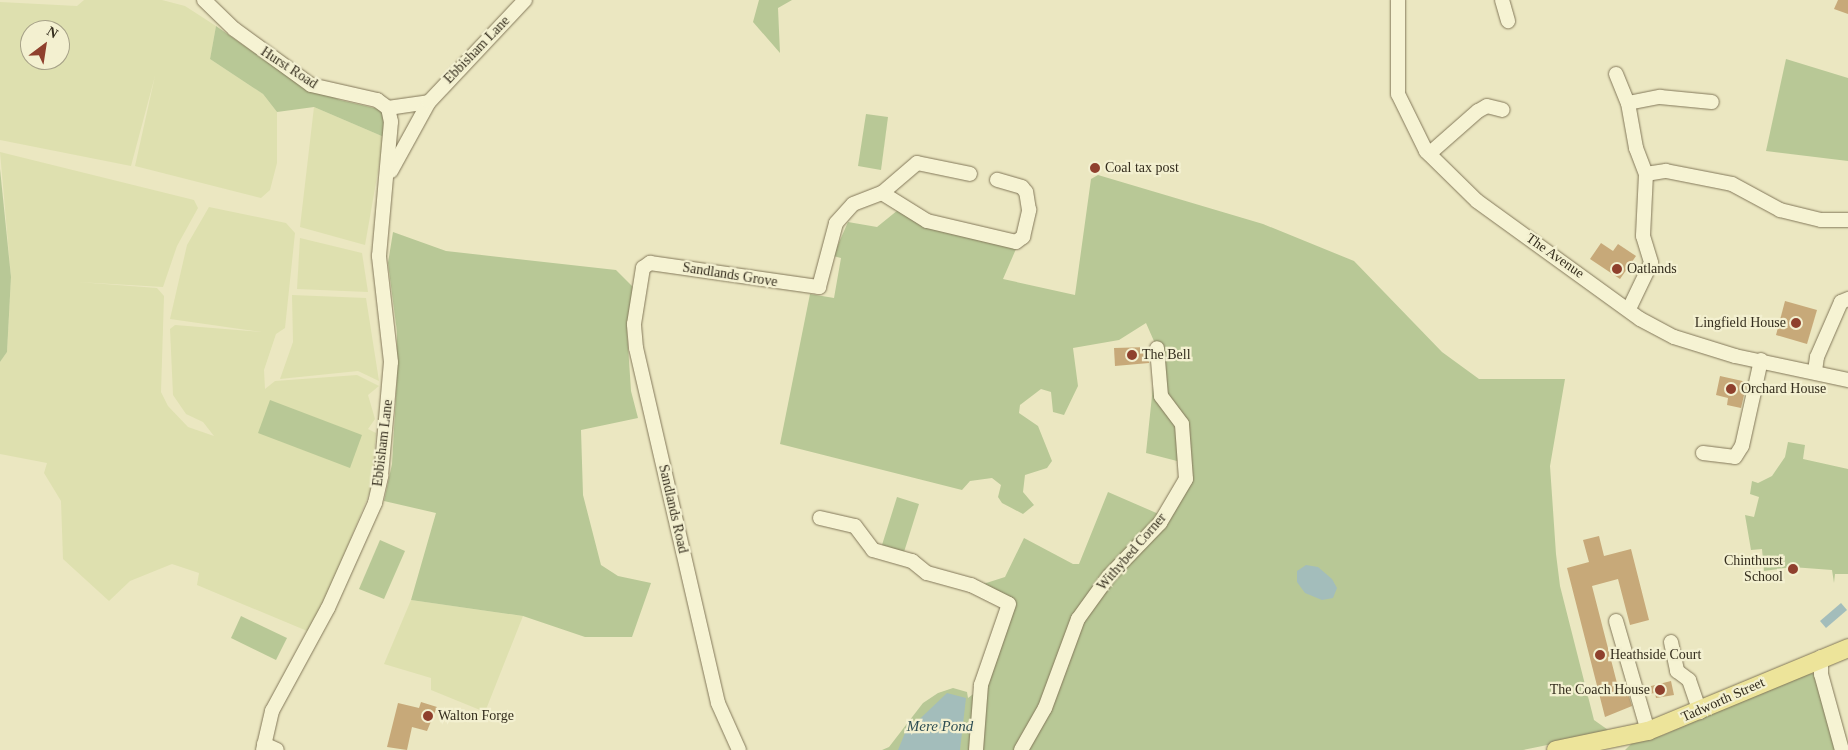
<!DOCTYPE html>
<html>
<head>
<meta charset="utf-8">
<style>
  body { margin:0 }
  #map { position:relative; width:1848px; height:750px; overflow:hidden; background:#ebe7c1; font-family:Georgia,serif }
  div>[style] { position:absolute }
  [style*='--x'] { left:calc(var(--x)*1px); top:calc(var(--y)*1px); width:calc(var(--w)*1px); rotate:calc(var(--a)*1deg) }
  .farmland>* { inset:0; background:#dee0af }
  .green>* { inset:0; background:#b8c896 }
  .water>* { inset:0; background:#a3bdbb }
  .building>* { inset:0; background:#c7a979 }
  .roads { filter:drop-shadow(0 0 1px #83785a) drop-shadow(0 0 1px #83785a) }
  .minor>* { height:14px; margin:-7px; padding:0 7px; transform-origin:7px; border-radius:7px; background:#f6f3d3 }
  .major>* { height:18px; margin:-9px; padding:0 9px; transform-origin:9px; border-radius:9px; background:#ede49a }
  .dots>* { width:14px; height:14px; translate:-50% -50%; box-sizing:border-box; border:2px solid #f3f0d0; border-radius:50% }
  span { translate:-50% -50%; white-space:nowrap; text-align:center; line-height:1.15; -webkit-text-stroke:4.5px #f3f0d0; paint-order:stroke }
  .street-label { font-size:14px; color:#342d1d }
  .poi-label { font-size:14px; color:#342d1d }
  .left { translate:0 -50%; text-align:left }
  .right { translate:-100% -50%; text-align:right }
  .water-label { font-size:15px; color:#2d4d53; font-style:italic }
  .north { position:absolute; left:20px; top:20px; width:50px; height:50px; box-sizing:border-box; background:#f3f0d0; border:1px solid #a7a288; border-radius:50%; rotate:31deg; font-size:14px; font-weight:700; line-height:20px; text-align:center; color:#342d1d }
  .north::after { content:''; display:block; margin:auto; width:18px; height:22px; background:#8f402d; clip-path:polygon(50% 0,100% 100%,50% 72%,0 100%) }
</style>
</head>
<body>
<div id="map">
  <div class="farmland">
    <div style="clip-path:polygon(evenodd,84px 0,162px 0,185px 6px,216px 26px,210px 59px,263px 94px,277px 112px,277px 163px,270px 190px,261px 198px,135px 166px,155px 76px,131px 166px,0 140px,0 2px,77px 6px,84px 0,30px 30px,60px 30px,60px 60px,30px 60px,30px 30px)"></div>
    <div style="clip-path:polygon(314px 107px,384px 137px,365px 245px,300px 227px)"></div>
    <div style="clip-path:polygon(0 152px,194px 200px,198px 208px,177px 246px,163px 287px,78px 282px,157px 288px,164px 296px,161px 392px,168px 406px,188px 427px,214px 436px,203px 422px,186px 414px,173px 395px,170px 329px,175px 325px,262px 332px,170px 319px,187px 245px,209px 207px,286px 223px,295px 233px,285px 328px,276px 334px,264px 370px,265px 389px,275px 381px,357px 375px,379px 386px,368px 395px,375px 419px,368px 429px,376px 433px,371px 489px,312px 633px,197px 585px,199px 573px,172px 564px,130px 581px,109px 601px,63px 559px,61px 501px,44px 473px,47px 463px,0 454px,0 362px,7px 352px,11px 277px)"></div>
    <div style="clip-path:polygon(300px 238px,362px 253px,368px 292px,297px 289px)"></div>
    <div style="clip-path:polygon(292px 295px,366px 298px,379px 381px,358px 371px,280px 379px,293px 342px)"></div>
    <div style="clip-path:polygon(411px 600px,523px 616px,485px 712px,431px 690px,431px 678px,384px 664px)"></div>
  </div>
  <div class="green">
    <div style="clip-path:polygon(759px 0,792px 0,778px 8px,780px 53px,753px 22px)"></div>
    <div style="clip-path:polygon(216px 26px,296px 82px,340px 100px,383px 110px,384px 137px,314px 107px,277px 112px,263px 94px,210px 59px)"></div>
    <div style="clip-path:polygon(1786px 59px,1848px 78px,1848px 161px,1766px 151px)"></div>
    <div style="clip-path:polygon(866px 114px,888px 117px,881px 170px,858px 166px)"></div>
    <div style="clip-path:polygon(0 169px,11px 277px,7px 352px,0 362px)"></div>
    <div style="clip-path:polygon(1098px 175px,1263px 224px,1354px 261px,1442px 352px,1479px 379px,1565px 379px,1550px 466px,1556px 554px,1560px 586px,1594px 720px,1611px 732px,1523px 750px,882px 750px,889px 747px,923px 703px,938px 693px,953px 688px,967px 692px,968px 698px,984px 686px,1012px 615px,980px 585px,1005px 577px,1024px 538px,1073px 564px,1079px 564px,1108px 492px,1161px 515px,1186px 479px,1177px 461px,1146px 453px,1157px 348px,1146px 323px,1119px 340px,1073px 348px,1078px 386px,1064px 415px,1053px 412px,1051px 392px,1041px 389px,1020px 405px,1019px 413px,1038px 426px,1052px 461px,1047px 468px,1025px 475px,1023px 492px,1034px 505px,1023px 514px,1002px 503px,998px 497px,1001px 485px,992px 478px,970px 481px,962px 490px,780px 444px,810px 294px,834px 298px,841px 258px,833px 256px,848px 222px,877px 227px,898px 210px,944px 232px,1016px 249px,1003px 279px,1075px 295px,1091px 179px)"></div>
    <div style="clip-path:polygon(393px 232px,446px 251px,616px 270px,635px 289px,627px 330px,631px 391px,638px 418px,581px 430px,583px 495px,601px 565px,618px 576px,651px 583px,632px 637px,585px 637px,523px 616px,411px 600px,436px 513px,384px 501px,392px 464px,397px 378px,397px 332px,388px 263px)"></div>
    <div style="clip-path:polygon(270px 400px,362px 435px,350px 468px,258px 433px)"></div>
    <div style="clip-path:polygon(1788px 442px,1805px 445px,1803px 459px,1848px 469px,1848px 574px,1835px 574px,1834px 583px,1832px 570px,1792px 567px,1764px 571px,1762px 549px,1751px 550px,1745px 515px,1754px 517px,1759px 497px,1750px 494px,1752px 481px,1758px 483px,1772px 476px,1785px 457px)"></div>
    <div style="clip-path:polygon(897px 497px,919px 504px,904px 552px,882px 545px)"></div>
    <div style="clip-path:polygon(380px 540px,405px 551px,384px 599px,359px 589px)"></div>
    <div style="clip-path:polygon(241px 616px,287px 638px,276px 660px,231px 638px)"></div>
    <div style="clip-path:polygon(1802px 673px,1821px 674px,1842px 750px,1625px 750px,1632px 743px,1663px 735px)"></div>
  </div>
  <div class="water">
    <div style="clip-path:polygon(1306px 565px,1318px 567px,1332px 579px,1337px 588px,1333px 598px,1322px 600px,1305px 593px,1297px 582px,1297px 571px)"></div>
    <div style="clip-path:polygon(1841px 603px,1847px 610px,1826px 628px,1820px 621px)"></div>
    <div style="clip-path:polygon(947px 693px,966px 698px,960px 750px,898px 750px,905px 733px)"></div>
  </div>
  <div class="building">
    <div style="clip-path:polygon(1838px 0,1848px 0,1848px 14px,1834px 9px)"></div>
    <div style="clip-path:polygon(1601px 243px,1613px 251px,1618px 244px,1636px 256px,1620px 279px,1590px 259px)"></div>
    <div style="clip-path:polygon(1785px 301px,1817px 310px,1807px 344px,1776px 335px)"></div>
    <div style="clip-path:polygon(1149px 347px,1149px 363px,1115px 366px,1114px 348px)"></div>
    <div style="clip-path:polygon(1720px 376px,1747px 382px,1741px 408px,1727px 405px,1728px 398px,1716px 395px)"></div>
    <div style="clip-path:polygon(1599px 536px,1604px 556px,1631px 549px,1649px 620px,1630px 625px,1618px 579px,1592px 586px,1618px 687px,1626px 686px,1632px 706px,1605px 717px,1567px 568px,1589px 562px,1583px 540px)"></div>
    <div style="clip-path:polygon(1671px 681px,1674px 695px,1656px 698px,1655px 693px,1648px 694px,1647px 687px)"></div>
    <div style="clip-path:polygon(421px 702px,437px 707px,427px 731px,412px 727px,407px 750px,387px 747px,398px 703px,419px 708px)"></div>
  </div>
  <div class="roads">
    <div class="minor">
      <div style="--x:204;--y:0;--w:42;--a:44"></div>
      <div style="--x:234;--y:29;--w:95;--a:36"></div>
      <div style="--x:311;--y:85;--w:68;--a:12.8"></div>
      <div style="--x:377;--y:100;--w:14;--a:36"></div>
      <div style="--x:1398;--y:0;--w:94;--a:90"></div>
      <div style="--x:1398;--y:94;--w:64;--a:63.8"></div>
      <div style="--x:1426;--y:151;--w:71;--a:44.4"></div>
      <div style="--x:1477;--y:201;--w:201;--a:35.9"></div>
      <div style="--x:1640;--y:319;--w:38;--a:28"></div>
      <div style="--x:1674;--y:337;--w:64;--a:17.3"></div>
      <div style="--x:1735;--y:356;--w:116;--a:12"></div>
      <div style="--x:1502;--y:0;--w:22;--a:74"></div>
      <div style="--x:1616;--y:74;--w:31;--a:68"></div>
      <div style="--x:1628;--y:103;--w:46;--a:79.9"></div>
      <div style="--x:1636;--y:148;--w:28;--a:69"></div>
      <div style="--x:1646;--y:174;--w:62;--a:92.8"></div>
      <div style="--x:1643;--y:236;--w:28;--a:73"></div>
      <div style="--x:1651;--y:263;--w:51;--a:115.6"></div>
      <div style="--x:1628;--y:103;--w:33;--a:-11"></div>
      <div style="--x:1660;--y:97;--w:52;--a:5.5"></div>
      <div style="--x:388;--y:108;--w:41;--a:-8.3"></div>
      <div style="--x:1429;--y:154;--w:65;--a:-41.3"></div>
      <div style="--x:1478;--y:111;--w:10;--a:-29"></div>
      <div style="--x:1487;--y:106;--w:16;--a:14"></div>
      <div style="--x:391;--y:171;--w:79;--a:-61.2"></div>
      <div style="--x:429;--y:102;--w:140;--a:-46.7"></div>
      <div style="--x:1646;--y:174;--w:20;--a:-9"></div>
      <div style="--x:1666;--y:171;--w:67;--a:11.1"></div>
      <div style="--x:1732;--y:184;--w:55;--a:28.4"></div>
      <div style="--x:1780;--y:210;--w:42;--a:13.7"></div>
      <div style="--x:1821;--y:220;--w:27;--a:0"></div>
      <div style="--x:882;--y:193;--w:46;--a:-40.6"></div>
      <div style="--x:917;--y:163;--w:54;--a:11.7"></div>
      <div style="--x:1815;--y:371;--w:14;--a:-82"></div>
      <div style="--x:1817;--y:357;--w:60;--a:-66.4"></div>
      <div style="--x:1841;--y:302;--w:8;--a:-23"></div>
      <div style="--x:1703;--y:453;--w:32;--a:7"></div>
      <div style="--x:1735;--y:457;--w:13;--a:-58"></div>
      <div style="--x:1742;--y:446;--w:88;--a:-77.5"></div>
      <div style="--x:820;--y:518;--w:36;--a:13"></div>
      <div style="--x:855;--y:526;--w:30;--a:53"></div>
      <div style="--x:873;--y:550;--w:41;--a:15.8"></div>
      <div style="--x:912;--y:561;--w:19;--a:39"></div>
      <div style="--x:927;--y:573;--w:46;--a:15.3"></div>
      <div style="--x:971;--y:585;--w:42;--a:26.6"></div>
      <div style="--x:1009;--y:604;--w:86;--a:109.1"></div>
      <div style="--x:981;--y:685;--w:65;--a:94.4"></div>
      <div style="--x:1616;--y:621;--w:115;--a:73.8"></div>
      <div style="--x:1671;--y:642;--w:30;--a:78"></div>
      <div style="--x:1677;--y:671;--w:15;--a:37"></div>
      <div style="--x:1689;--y:680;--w:34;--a:71"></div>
      <div style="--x:1821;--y:657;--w:17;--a:90"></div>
      <div style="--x:1821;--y:674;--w:79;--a:74.6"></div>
      <div style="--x:264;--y:744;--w:14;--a:25"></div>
      <div style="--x:263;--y:750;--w:40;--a:-77"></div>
      <div style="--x:272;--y:711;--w:117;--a:-61.5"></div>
      <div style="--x:328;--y:608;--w:115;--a:-65.9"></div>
      <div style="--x:375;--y:503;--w:28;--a:-77"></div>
      <div style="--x:381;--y:476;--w:114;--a:-85"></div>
      <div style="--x:391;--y:362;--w:107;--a:-96.5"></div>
      <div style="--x:379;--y:256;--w:135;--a:-84.9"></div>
      <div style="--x:391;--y:122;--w:14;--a:-102"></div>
      <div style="--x:739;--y:750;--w:51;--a:-114.1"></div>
      <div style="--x:718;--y:703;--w:364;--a:-103"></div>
      <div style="--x:636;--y:348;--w:24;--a:-95"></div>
      <div style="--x:634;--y:324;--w:57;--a:-80.9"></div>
      <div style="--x:643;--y:268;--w:9;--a:-36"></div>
      <div style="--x:650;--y:263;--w:171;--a:8.1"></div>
      <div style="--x:819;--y:287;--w:66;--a:-75.1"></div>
      <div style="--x:836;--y:223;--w:25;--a:-48"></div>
      <div style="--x:853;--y:204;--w:31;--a:-21"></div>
      <div style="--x:882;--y:193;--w:53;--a:31.9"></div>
      <div style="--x:927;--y:221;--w:91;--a:13.3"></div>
      <div style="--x:1016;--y:242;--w:9;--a:-36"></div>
      <div style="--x:1023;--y:237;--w:28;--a:-77"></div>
      <div style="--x:1029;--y:210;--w:18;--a:-99"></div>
      <div style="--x:1026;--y:192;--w:6;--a:-129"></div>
      <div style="--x:1022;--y:187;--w:26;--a:-164"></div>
      <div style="--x:1021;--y:750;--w:48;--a:-60.3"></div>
      <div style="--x:1045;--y:708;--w:95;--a:-69.7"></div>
      <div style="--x:1078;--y:619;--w:53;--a:-54.2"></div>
      <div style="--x:1109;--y:576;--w:74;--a:-46.1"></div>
      <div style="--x:1160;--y:523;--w:51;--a:-59.4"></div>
      <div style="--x:1186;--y:479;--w:55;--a:-94.2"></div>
      <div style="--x:1182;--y:424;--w:35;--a:-127"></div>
      <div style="--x:1161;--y:396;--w:48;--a:-94.8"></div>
    </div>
    <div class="major">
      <div style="--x:1556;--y:750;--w:94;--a:-11.7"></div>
      <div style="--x:1648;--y:731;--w:217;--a:-22.5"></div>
    </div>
  </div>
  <div class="dots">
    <div style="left:1095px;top:168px;background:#8f402d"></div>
    <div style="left:1617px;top:269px;background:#8f402d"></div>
    <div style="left:1796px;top:323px;background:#8f402d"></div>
    <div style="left:1132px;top:355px;background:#8f402d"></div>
    <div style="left:1731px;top:389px;background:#8f402d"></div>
    <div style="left:1793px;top:569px;background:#8f402d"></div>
    <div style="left:1600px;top:655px;background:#8f402d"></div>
    <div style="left:1660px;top:690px;background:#8f402d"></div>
    <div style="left:428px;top:716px;background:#8f402d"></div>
  </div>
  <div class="street-label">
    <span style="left:477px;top:50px;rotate:-46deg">Ebbisham Lane</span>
    <span style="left:289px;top:68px;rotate:33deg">Hurst Road</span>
    <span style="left:1555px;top:256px;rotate:35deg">The Avenue</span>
    <span style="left:730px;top:275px;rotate:9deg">Sandlands Grove</span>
    <span style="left:383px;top:443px;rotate:-83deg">Ebbisham Lane</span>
    <span style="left:673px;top:509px;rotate:77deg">Sandlands Road</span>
    <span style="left:1132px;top:552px;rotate:-49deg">Withybed Corner</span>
    <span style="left:1723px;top:700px;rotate:-24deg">Tadworth Street</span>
  </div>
  <div class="poi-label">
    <span class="left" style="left:1105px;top:168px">Coal tax post</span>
    <span class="left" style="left:1627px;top:269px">Oatlands</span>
    <span class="right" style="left:1786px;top:323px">Lingfield House</span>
    <span class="left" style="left:1142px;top:355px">The Bell</span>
    <span class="left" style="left:1741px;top:389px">Orchard House</span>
    <span class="right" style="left:1783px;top:569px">Chinthurst<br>School</span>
    <span class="left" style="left:1610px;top:655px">Heathside Court</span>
    <span class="right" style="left:1650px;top:690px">The Coach House</span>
    <span class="left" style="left:438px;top:716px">Walton Forge</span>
  </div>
  <div class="water-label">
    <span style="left:940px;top:727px">Mere Pond</span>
  </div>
  <div class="north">N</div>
</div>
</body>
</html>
